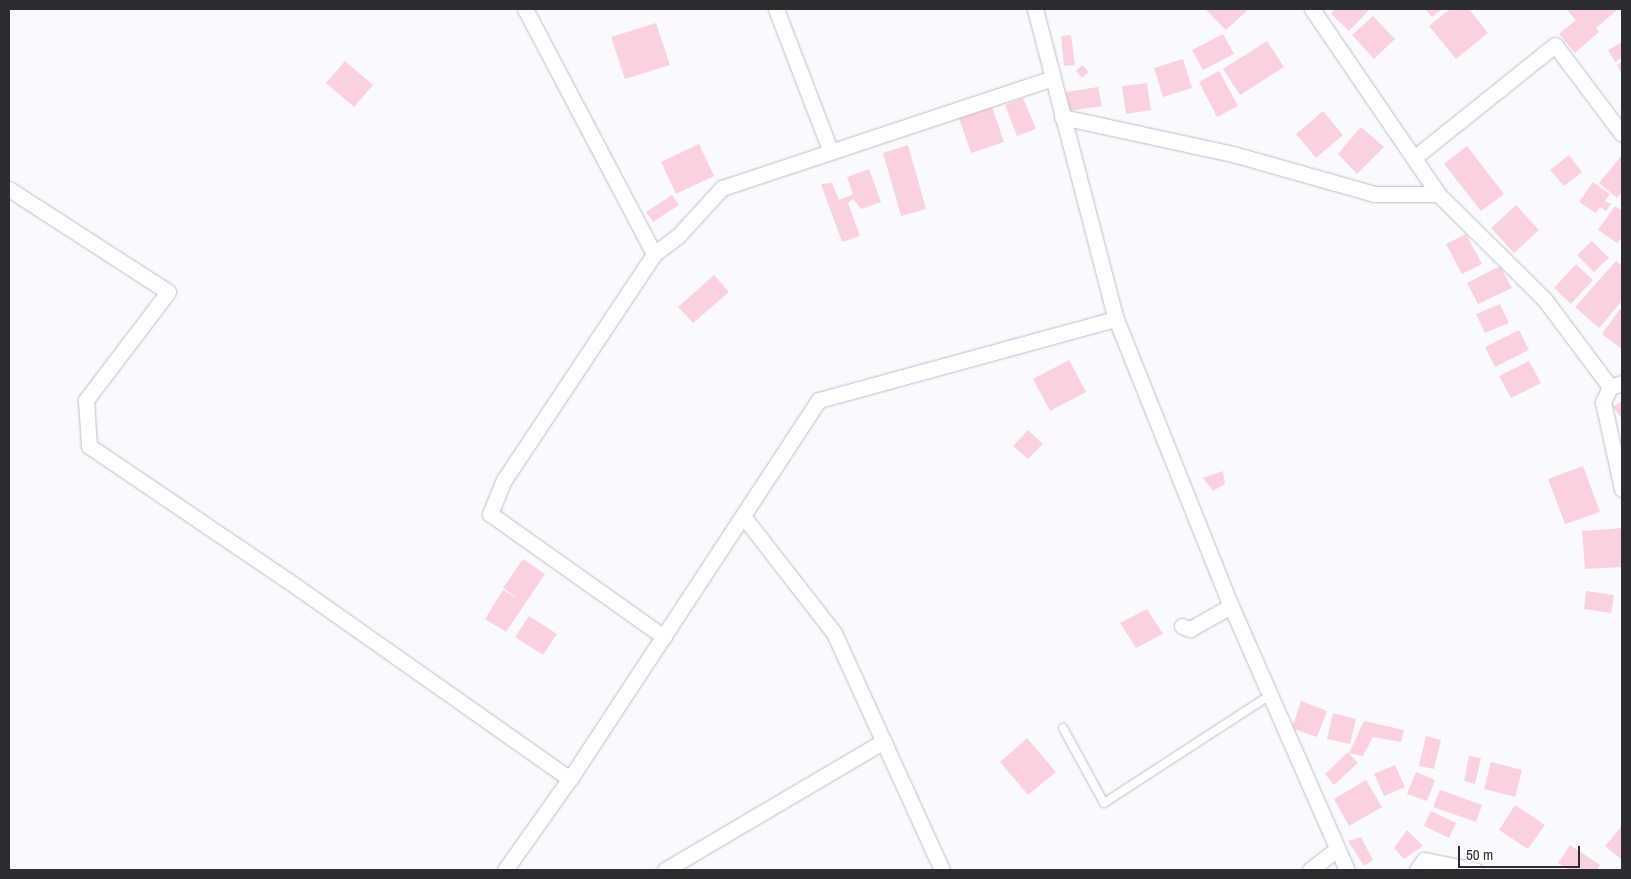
<!DOCTYPE html>
<html>
<head>
<meta charset="utf-8">
<style>
  body { margin:0 }
  #map { position:relative; width:1631px; height:879px; overflow:hidden; background:#faf9fe; font-family:"Archivo Narrow",sans-serif }
  div>[style] { position:absolute }
  [style*='--x'] { left:calc(var(--x)*1px); top:calc(var(--y)*1px); width:calc(var(--w)*1px); rotate:calc(var(--a)*1deg) }
  .building>* { inset:0; background:#fcd1df }
  .roads { filter:drop-shadow(0 0 1px #bfbec9) drop-shadow(0 0 1px #bfbec9) }
  .lane>* { height:8px; margin:-4px; padding:0 4px; transform-origin:4px; border-radius:4px; background:#fff }
  .street>* { height:15px; margin:-7.5px; padding:0 7.5px; transform-origin:7.5px; border-radius:7.5px; background:#fff }
  span { translate:-50% -50%; white-space:nowrap; text-align:center; line-height:1.15; -webkit-text-stroke:4.5px #fff; paint-order:stroke }
  .frame { position:absolute; inset:0; border:10px solid #2d2d31; pointer-events:none }
  .scale { position:absolute; left:1458px; top:846px; width:122px; height:22px; box-sizing:border-box; border:2px solid #2d2d31; border-top:0; padding-left:6px; font-size:15px; line-height:18px; white-space:nowrap; color:#2d2d31; -webkit-text-stroke:4px #fff; paint-order:stroke }
</style>
</head>
<body>
<div id="map">
  <div class="building">
    <div style="clip-path:polygon(1205px 9px,1249px 9px,1226px 30px)"></div>
    <div style="clip-path:polygon(1335px 9px,1370px 9px,1349px 31px,1331px 14px)"></div>
    <div style="clip-path:polygon(1425px 9px,1442px 9px,1432px 17px)"></div>
    <div style="clip-path:polygon(1450px 9px,1469px 9px,1488px 33px,1456px 59px,1429px 26px)"></div>
    <div style="clip-path:polygon(1566px 9px,1618px 9px,1596px 28px,1599px 32px,1575px 53px,1559px 34px,1576px 20px)"></div>
    <div style="clip-path:polygon(1373px 16px,1395px 39px,1374px 59px,1352px 35px)"></div>
    <div style="clip-path:polygon(656px 23px,670px 65px,625px 79px,611px 37px)"></div>
    <div style="clip-path:polygon(1223px 34px,1234px 54px,1203px 70px,1192px 50px)"></div>
    <div style="clip-path:polygon(1071px 35px,1075px 65px,1064px 66px,1061px 36px)"></div>
    <div style="clip-path:polygon(1267px 41px,1284px 67px,1240px 95px,1223px 69px)"></div>
    <div style="clip-path:polygon(1622px 42px,1622px 58px,1615px 62px,1608px 50px)"></div>
    <div style="clip-path:polygon(1183px 59px,1192px 88px,1163px 97px,1154px 68px)"></div>
    <div style="clip-path:polygon(345px 61px,373px 85px,354px 107px,326px 83px)"></div>
    <div style="clip-path:polygon(1622px 62px,1622px 74px,1617px 65px)"></div>
    <div style="clip-path:polygon(1082px 65px,1089px 72px,1082px 78px,1076px 71px)"></div>
    <div style="clip-path:polygon(1219px 71px,1238px 106px,1217px 117px,1199px 82px)"></div>
    <div style="clip-path:polygon(1147px 83px,1151px 110px,1126px 114px,1122px 86px)"></div>
    <div style="clip-path:polygon(1098px 87px,1102px 106px,1069px 111px,1066px 92px)"></div>
    <div style="clip-path:polygon(1023px 98px,1036px 129px,1017px 136px,1005px 105px)"></div>
    <div style="clip-path:polygon(992px 107px,1004px 142px,971px 153px,959px 118px)"></div>
    <div style="clip-path:polygon(1323px 111px,1343px 135px,1316px 158px,1296px 134px)"></div>
    <div style="clip-path:polygon(1361px 127px,1384px 147px,1357px 174px,1338px 154px)"></div>
    <div style="clip-path:polygon(699px 144px,714px 176px,676px 194px,661px 162px)"></div>
    <div style="clip-path:polygon(908px 145px,926px 209px,901px 216px,883px 153px)"></div>
    <div style="clip-path:polygon(1467px 146px,1504px 194px,1481px 211px,1444px 164px)"></div>
    <div style="clip-path:polygon(1569px 155px,1582px 172px,1564px 186px,1550px 170px)"></div>
    <div style="clip-path:polygon(1622px 155px,1622px 192px,1617px 198px,1599px 183px)"></div>
    <div style="clip-path:polygon(869px 169px,881px 202px,861px 209px,853px 199px,848px 203px,860px 236px,842px 242px,821px 184px,832px 183px,839px 200px,853px 194px,847px 177px)"></div>
    <div style="clip-path:polygon(1593px 182px,1610px 194px,1605px 201px,1611px 204px,1606px 211px,1600px 207px,1596px 213px,1579px 202px)"></div>
    <div style="clip-path:polygon(672px 195px,679px 205px,653px 222px,646px 212px)"></div>
    <div style="clip-path:polygon(1516px 205px,1539px 230px,1514px 253px,1491px 228px)"></div>
    <div style="clip-path:polygon(1615px 206px,1622px 211px,1622px 238px,1617px 243px,1598px 230px)"></div>
    <div style="clip-path:polygon(1466px 234px,1482px 264px,1462px 274px,1446px 244px)"></div>
    <div style="clip-path:polygon(1592px 241px,1609px 258px,1594px 272px,1577px 255px)"></div>
    <div style="clip-path:polygon(1616px 261px,1622px 266px,1622px 301px,1599px 328px,1575px 307px)"></div>
    <div style="clip-path:polygon(1576px 264px,1593px 280px,1571px 304px,1554px 288px)"></div>
    <div style="clip-path:polygon(1500px 266px,1512px 288px,1478px 304px,1467px 283px)"></div>
    <div style="clip-path:polygon(714px 275px,729px 292px,693px 323px,678px 307px)"></div>
    <div style="clip-path:polygon(1500px 304px,1509px 323px,1485px 333px,1476px 314px)"></div>
    <div style="clip-path:polygon(1620px 309px,1622px 311px,1622px 349px,1602px 334px)"></div>
    <div style="clip-path:polygon(1519px 330px,1529px 350px,1495px 367px,1485px 347px)"></div>
    <div style="clip-path:polygon(1069px 360px,1086px 392px,1050px 411px,1033px 379px)"></div>
    <div style="clip-path:polygon(1529px 361px,1541px 383px,1511px 398px,1499px 376px)"></div>
    <div style="clip-path:polygon(1622px 401px,1622px 419px,1613px 407px)"></div>
    <div style="clip-path:polygon(1028px 430px,1043px 444px,1028px 459px,1013px 446px)"></div>
    <div style="clip-path:polygon(1583px 466px,1600px 512px,1565px 524px,1548px 479px)"></div>
    <div style="clip-path:polygon(1223px 471px,1225px 484px,1213px 491px,1203px 478px)"></div>
    <div style="clip-path:polygon(1622px 528px,1622px 567px,1585px 569px,1582px 531px)"></div>
    <div style="clip-path:polygon(523px 559px,545px 574px,506px 632px,485px 619px,503px 590px,519px 599px,503px 588px)"></div>
    <div style="clip-path:polygon(1586px 591px,1614px 595px,1611px 613px,1584px 609px)"></div>
    <div style="clip-path:polygon(1147px 609px,1163px 634px,1136px 648px,1120px 623px)"></div>
    <div style="clip-path:polygon(529px 616px,557px 634px,543px 655px,515px 637px)"></div>
    <div style="clip-path:polygon(1301px 701px,1327px 711px,1317px 737px,1292px 728px)"></div>
    <div style="clip-path:polygon(1333px 713px,1356px 719px,1350px 744px,1327px 739px)"></div>
    <div style="clip-path:polygon(1364px 721px,1404px 730px,1401px 742px,1373px 737px,1363px 756px,1349px 753px)"></div>
    <div style="clip-path:polygon(1426px 736px,1441px 740px,1434px 769px,1419px 766px)"></div>
    <div style="clip-path:polygon(1027px 738px,1056px 772px,1028px 795px,1000px 762px)"></div>
    <div style="clip-path:polygon(1348px 752px,1358px 763px,1334px 785px,1325px 774px)"></div>
    <div style="clip-path:polygon(1469px 756px,1481px 758px,1475px 784px,1464px 781px)"></div>
    <div style="clip-path:polygon(1491px 762px,1522px 770px,1515px 797px,1484px 789px)"></div>
    <div style="clip-path:polygon(1395px 765px,1405px 787px,1384px 796px,1374px 774px)"></div>
    <div style="clip-path:polygon(1416px 772px,1435px 780px,1427px 801px,1407px 794px)"></div>
    <div style="clip-path:polygon(1366px 780px,1382px 807px,1349px 826px,1334px 799px)"></div>
    <div style="clip-path:polygon(1440px 790px,1482px 805px,1476px 822px,1433px 807px)"></div>
    <div style="clip-path:polygon(1515px 805px,1545px 825px,1528px 849px,1499px 830px)"></div>
    <div style="clip-path:polygon(1431px 811px,1456px 823px,1449px 838px,1424px 826px)"></div>
    <div style="clip-path:polygon(1622px 826px,1622px 860px,1605px 846px)"></div>
    <div style="clip-path:polygon(1407px 830px,1423px 846px,1404px 859px,1394px 848px)"></div>
    <div style="clip-path:polygon(1361px 837px,1373px 860px,1364px 866px,1348px 841px)"></div>
    <div style="clip-path:polygon(1570px 845px,1600px 865px,1597px 870px,1569px 870px,1558px 863px)"></div>
  </div>
  <div class="roads">
    <div class="lane">
      <div style="--x:1063;--y:728;--w:85;--a:61.3"></div>
      <div style="--x:1104;--y:803;--w:198;--a:-33"></div>
    </div>
    <div class="street">
      <div style="--x:525;--y:9;--w:277;--a:62.2"></div>
      <div style="--x:776;--y:9;--w:153;--a:69"></div>
      <div style="--x:1035;--y:9;--w:320;--a:75.4"></div>
      <div style="--x:1116;--y:319;--w:309;--a:68.2"></div>
      <div style="--x:1231;--y:606;--w:288;--a:66.3"></div>
      <div style="--x:1312;--y:9;--w:224;--a:55.7"></div>
      <div style="--x:1438;--y:194;--w:151;--a:44.7"></div>
      <div style="--x:1545;--y:300;--w:109;--a:53.2"></div>
      <div style="--x:1062;--y:117;--w:175;--a:12.2"></div>
      <div style="--x:1233;--y:154;--w:147;--a:15.8"></div>
      <div style="--x:1374;--y:194;--w:64;--a:0"></div>
      <div style="--x:1415;--y:157;--w:179;--a:-38.7"></div>
      <div style="--x:1555;--y:45;--w:111;--a:53"></div>
      <div style="--x:9;--y:189;--w:189;--a:32.9"></div>
      <div style="--x:168;--y:292;--w:136;--a:127.2"></div>
      <div style="--x:86;--y:400;--w:46;--a:86.3"></div>
      <div style="--x:89;--y:446;--w:239;--a:34.1"></div>
      <div style="--x:287;--y:580;--w:346;--a:35.1"></div>
      <div style="--x:1622;--y:383;--w:13;--a:162"></div>
      <div style="--x:1610;--y:387;--w:17;--a:115"></div>
      <div style="--x:1603;--y:402;--w:89;--a:77.7"></div>
      <div style="--x:743;--y:516;--w:148;--a:52.1"></div>
      <div style="--x:834;--y:633;--w:260;--a:65.5"></div>
      <div style="--x:1182;--y:626;--w:9;--a:21"></div>
      <div style="--x:1190;--y:629;--w:47;--a:-29.3"></div>
      <div style="--x:664;--y:637;--w:213;--a:-144.7"></div>
      <div style="--x:490;--y:514;--w:37;--a:-68"></div>
      <div style="--x:504;--y:480;--w:271;--a:-56.4"></div>
      <div style="--x:654;--y:254;--w:30;--a:-37"></div>
      <div style="--x:678;--y:236;--w:65;--a:-47.5"></div>
      <div style="--x:722;--y:188;--w:348;--a:-18.4"></div>
      <div style="--x:505;--y:870;--w:121;--a:-54.7"></div>
      <div style="--x:575;--y:771;--w:444;--a:-56.7"></div>
      <div style="--x:819;--y:400;--w:308;--a:-15.3"></div>
      <div style="--x:665;--y:870;--w:254;--a:-30.5"></div>
      <div style="--x:1310;--y:870;--w:34;--a:-38"></div>
      <div style="--x:1417;--y:870;--w:12;--a:-55"></div>
      <div style="--x:1424;--y:860;--w:52;--a:11.1"></div>
    </div>
  </div>
  <div class="frame"></div>
  <div class="scale">50 m</div>
</div>
</body>
</html>
